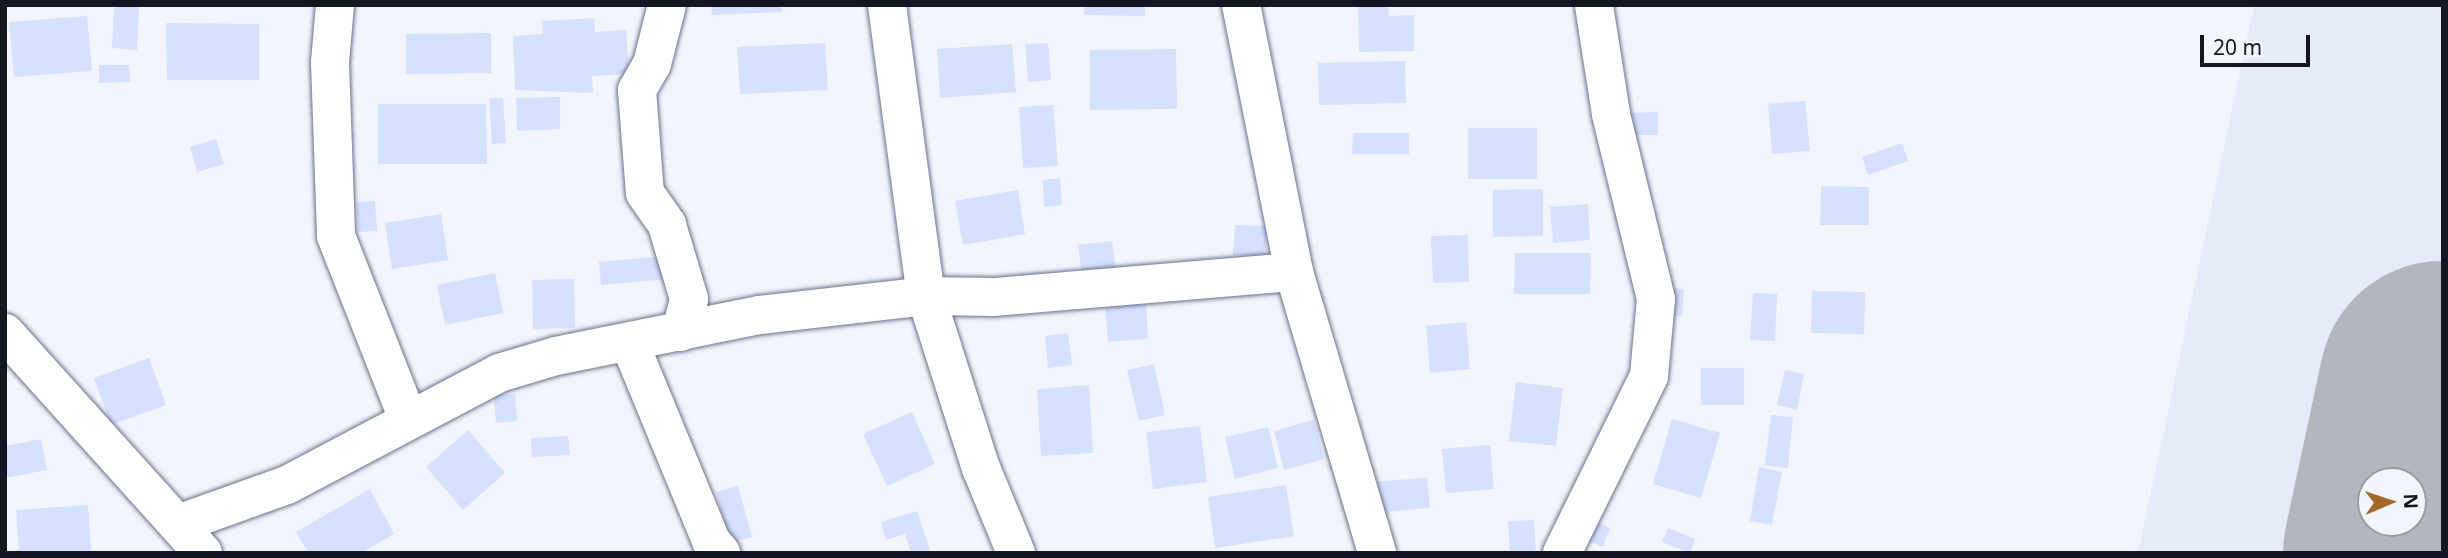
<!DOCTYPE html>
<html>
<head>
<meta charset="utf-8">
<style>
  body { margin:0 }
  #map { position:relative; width:2448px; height:558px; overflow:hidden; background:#f3f5fc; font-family:"Noto Sans",sans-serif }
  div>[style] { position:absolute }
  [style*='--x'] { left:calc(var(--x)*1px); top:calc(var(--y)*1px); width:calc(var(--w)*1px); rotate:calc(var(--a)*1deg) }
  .built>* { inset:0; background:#e6ebfa }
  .runway>* { height:248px; margin:-124px; padding:0 124px; transform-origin:124px; border-radius:124px; background:#b4b6be }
  .building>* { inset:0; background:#d6e0ff }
  .roads { filter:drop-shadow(0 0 2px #69718c) drop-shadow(0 0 2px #69718c) }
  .minor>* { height:38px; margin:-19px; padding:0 19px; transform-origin:19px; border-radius:19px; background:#fff }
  span { translate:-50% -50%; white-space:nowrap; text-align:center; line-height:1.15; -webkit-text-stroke:7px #f3f5fc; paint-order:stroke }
  .frame { position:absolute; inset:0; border:7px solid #141722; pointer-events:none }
  .north { position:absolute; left:2357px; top:467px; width:70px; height:70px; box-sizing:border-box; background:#f3f5fc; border:2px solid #9a9ca5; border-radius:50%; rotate:88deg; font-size:19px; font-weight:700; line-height:28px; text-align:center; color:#141722 }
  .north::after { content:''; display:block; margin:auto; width:24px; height:32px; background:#a5682c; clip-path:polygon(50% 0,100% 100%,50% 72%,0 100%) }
  .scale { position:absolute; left:2200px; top:35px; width:110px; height:32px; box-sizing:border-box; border:4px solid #141722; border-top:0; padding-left:9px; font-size:21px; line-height:24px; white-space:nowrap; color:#141722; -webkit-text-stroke:5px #f3f5fc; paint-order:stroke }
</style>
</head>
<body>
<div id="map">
  <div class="built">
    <div style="clip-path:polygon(evenodd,2254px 5px,2443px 5px,2443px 553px,2138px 553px,2254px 5px,2371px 481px,2413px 481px,2413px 523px,2371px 523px,2371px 481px)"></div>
  </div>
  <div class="runway">
    <div style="--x:2407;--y:553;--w:172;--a:-77.9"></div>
  </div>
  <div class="building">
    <div style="clip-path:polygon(114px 5px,139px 5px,137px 50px,112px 48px)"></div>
    <div style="clip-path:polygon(711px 5px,782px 5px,782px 12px,712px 15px)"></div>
    <div style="clip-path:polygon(1084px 5px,1145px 5px,1145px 16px,1084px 15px)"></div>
    <div style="clip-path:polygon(1358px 5px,1388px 5px,1389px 16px,1414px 15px,1414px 51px,1359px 52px)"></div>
    <div style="clip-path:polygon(87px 16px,92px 71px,14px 77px,9px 22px)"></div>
    <div style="clip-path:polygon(594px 18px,595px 32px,626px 30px,629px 74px,592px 76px,593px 93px,515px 90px,513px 36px,543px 34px,542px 21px)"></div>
    <div style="clip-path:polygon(166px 23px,259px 24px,259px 80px,167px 80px)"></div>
    <div style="clip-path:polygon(491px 33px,491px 73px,406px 74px,406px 34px)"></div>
    <div style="clip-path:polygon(825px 43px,828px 90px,740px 94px,737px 47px)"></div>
    <div style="clip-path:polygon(1048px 43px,1051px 80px,1028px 82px,1025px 44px)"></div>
    <div style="clip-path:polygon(1012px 44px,1016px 92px,940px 98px,937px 49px)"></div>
    <div style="clip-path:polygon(1176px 49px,1177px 109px,1090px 110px,1090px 50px)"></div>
    <div style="clip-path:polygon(1405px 61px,1406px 103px,1319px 105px,1318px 63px)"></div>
    <div style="clip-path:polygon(99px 65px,129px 65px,130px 82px,99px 83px)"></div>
    <div style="clip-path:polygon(560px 97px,560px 129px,517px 131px,516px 98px)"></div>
    <div style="clip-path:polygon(489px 98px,503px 98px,506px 143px,492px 144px)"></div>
    <div style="clip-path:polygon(1805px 101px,1810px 151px,1772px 154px,1768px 104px)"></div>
    <div style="clip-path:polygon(378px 104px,486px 104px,487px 164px,378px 164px)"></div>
    <div style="clip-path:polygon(1053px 105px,1058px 166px,1023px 168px,1019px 107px)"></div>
    <div style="clip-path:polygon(1658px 112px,1658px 135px,1623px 135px,1622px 113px)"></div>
    <div style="clip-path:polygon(1468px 128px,1537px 128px,1537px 179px,1468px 179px)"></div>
    <div style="clip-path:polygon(1353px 133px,1409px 133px,1409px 154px,1352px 154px)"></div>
    <div style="clip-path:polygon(216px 139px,224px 164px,197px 172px,190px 147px)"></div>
    <div style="clip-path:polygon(1902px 143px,1908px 161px,1868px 175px,1862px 157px)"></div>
    <div style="clip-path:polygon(1060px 178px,1062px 205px,1044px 207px,1043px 180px)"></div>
    <div style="clip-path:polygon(1821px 186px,1869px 187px,1869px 225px,1820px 225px)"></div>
    <div style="clip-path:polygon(1543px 189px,1543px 236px,1493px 237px,1493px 190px)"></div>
    <div style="clip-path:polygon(1018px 190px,1025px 234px,963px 245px,955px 201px)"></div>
    <div style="clip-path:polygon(375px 201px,377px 231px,358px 232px,357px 202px)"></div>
    <div style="clip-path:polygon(1588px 204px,1590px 240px,1553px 243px,1550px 207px)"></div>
    <div style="clip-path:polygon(441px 214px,448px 260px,392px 269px,385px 223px)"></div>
    <div style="clip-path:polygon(1235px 225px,1266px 226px,1266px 256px,1233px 255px)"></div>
    <div style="clip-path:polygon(1468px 235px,1469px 282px,1433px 283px,1431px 236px)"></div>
    <div style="clip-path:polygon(1112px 241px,1117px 279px,1083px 283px,1078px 245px)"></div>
    <div style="clip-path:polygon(1515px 253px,1591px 253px,1590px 294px,1514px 294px)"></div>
    <div style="clip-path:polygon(665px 256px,667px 279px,601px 285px,599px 262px)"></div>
    <div style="clip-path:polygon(495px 273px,503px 313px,445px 325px,437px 285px)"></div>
    <div style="clip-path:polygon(574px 279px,575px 328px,533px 329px,532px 280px)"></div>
    <div style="clip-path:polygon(1665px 287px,1684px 289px,1682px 316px,1662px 314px)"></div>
    <div style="clip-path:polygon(1812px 291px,1865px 292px,1864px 334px,1811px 333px)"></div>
    <div style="clip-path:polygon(1753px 293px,1777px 294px,1775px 341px,1750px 340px)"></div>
    <div style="clip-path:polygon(1146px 303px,1148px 339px,1108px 342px,1105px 306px)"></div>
    <div style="clip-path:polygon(1466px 322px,1470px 369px,1430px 373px,1426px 326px)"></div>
    <div style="clip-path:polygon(1068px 333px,1072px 365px,1048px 368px,1045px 336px)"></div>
    <div style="clip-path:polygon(149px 358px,166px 405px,111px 425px,94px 378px)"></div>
    <div style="clip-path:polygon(1154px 364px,1165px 415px,1139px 421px,1127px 370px)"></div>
    <div style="clip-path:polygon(1701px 368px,1744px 368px,1744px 405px,1701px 405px)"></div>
    <div style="clip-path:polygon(1785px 370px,1804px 374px,1797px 410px,1777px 405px)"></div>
    <div style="clip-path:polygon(1516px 382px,1563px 388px,1556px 446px,1509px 441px)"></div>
    <div style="clip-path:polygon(1089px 385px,1093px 453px,1041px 456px,1037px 389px)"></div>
    <div style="clip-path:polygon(515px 394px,517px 421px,496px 423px,494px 396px)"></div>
    <div style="clip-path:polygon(912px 412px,935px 464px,887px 486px,863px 434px)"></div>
    <div style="clip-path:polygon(1771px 415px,1793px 417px,1788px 468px,1765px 465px)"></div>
    <div style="clip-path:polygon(1672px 419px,1720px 433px,1701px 498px,1653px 484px)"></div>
    <div style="clip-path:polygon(1314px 420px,1324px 459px,1284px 470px,1274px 431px)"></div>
    <div style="clip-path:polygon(1200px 426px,1207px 482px,1153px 489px,1146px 432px)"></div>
    <div style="clip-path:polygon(1268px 427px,1278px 468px,1235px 479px,1225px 437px)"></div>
    <div style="clip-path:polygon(468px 430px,505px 473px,463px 510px,426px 467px)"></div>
    <div style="clip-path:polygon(568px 436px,570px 455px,532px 457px,531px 438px)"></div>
    <div style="clip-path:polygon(41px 439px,47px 470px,5px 478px,5px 446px)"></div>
    <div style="clip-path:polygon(1490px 445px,1494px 489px,1446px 493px,1442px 449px)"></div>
    <div style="clip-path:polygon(1759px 467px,1782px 472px,1772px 525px,1750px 521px)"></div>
    <div style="clip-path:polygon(1427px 478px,1430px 508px,1373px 513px,1371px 482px)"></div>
    <div style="clip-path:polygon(1286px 485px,1294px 536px,1215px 548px,1208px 497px)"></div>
    <div style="clip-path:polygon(738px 486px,752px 537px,730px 543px,716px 492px)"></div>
    <div style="clip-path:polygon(370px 489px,394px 534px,361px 553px,308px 553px,296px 532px)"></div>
    <div style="clip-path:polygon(88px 505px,91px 553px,19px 553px,16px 510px)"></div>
    <div style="clip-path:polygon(917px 511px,931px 553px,911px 553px,905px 534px,886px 540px,881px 522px)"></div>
    <div style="clip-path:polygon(1534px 520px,1536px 553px,1510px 553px,1508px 521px)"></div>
    <div style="clip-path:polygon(1595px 522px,1610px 528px,1603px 547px,1588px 541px)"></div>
    <div style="clip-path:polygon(1668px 528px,1695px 539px,1690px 553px,1662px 542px)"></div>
  </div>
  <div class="roads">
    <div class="minor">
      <div style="--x:335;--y:5;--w:57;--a:95"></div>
      <div style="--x:330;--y:62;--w:174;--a:88"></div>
      <div style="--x:336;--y:236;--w:197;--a:68.5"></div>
      <div style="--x:667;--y:5;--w:61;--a:104.3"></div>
      <div style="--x:652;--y:64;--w:30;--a:120"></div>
      <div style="--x:637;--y:90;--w:103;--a:85.6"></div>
      <div style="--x:645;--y:193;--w:39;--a:55"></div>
      <div style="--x:667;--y:225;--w:77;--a:73.4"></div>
      <div style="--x:689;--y:299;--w:34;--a:104"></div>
      <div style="--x:887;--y:5;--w:294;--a:82.4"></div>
      <div style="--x:926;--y:296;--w:181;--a:72.3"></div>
      <div style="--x:981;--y:468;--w:92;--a:67.6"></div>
      <div style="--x:1294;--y:272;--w:293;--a:73.5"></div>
      <div style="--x:5;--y:333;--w:296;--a:48"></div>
      <div style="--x:630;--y:344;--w:213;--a:67.6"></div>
      <div style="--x:711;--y:541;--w:16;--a:50"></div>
      <div style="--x:178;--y:524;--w:116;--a:-19.7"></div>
      <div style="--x:287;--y:485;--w:240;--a:-27.8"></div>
      <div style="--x:499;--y:373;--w:59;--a:-16.6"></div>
      <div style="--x:556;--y:356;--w:208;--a:-11.4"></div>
      <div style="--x:760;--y:315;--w:167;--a:-6.5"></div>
      <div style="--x:926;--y:296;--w:68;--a:0.8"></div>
      <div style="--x:994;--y:297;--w:301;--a:-4.8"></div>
      <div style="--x:1294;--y:272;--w:272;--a:-101.2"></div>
      <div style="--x:1562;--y:553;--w:197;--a:-63.8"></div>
      <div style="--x:1649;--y:376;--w:77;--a:-84.8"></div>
      <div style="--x:1656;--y:299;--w:190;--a:-103.7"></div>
      <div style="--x:1611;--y:114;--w:110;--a:-98.9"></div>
    </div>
  </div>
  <div class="frame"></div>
  <div class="north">N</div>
  <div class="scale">20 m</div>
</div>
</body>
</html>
